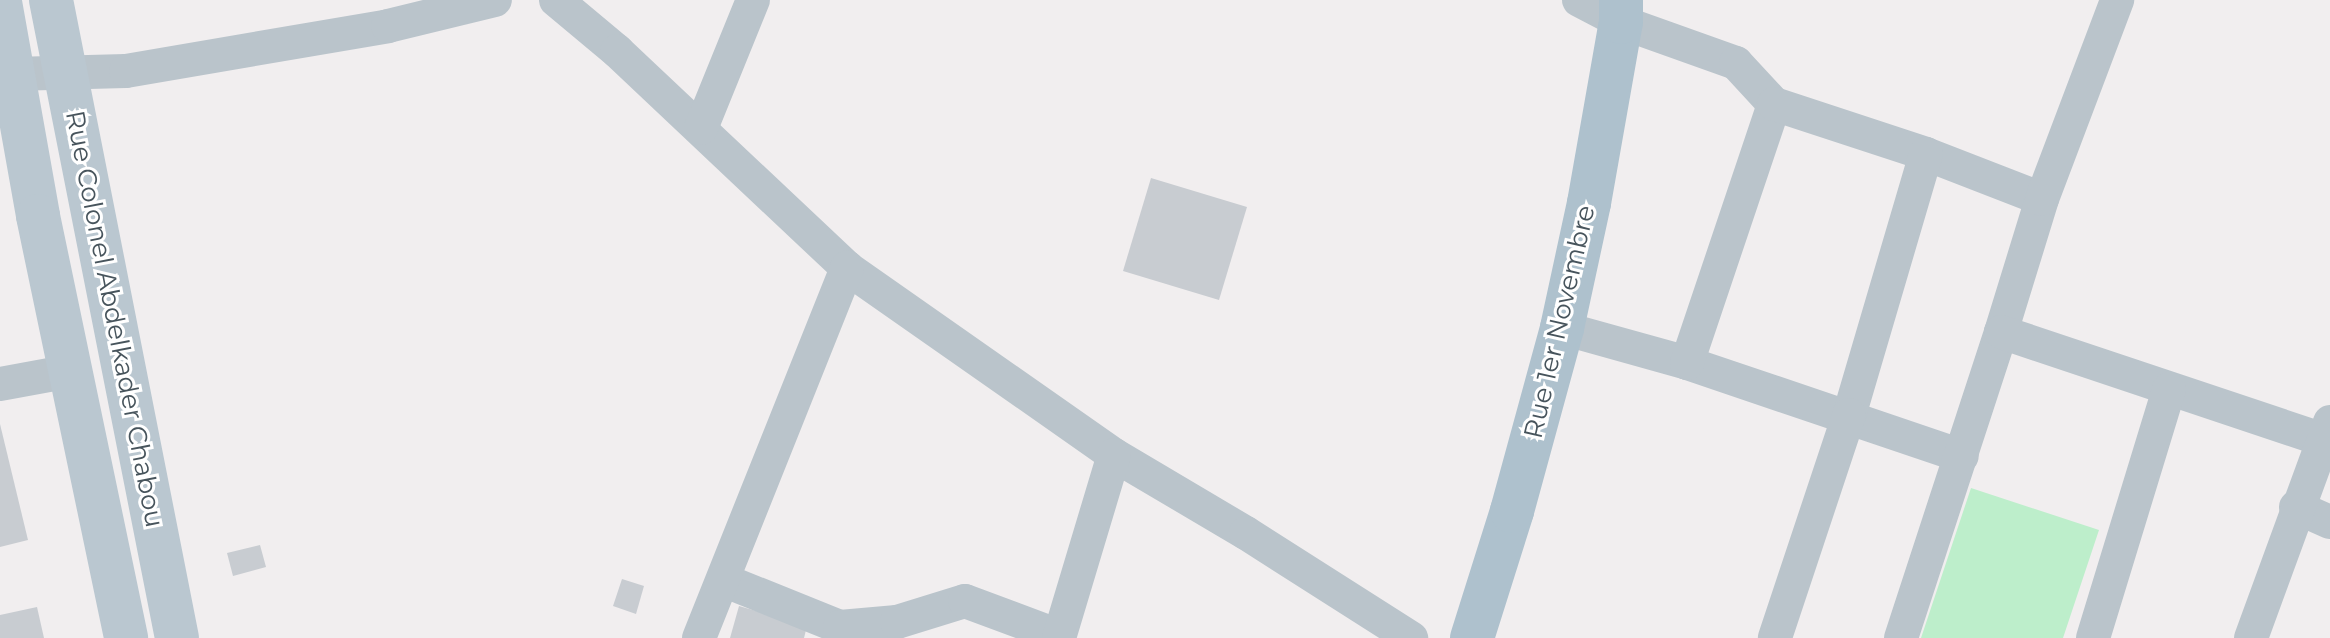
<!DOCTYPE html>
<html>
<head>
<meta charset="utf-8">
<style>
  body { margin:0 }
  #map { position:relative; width:2330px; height:638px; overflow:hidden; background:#f1eeef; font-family:Montserrat,sans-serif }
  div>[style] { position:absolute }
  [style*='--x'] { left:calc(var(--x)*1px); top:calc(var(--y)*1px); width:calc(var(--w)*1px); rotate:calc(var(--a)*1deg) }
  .green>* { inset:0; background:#bdeecb }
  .building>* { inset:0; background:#c8ccd1 }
  .street>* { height:34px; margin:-17px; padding:0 17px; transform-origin:17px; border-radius:17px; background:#bac4cb }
  .secondary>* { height:44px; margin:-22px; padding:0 22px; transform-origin:22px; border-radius:22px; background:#bac7d0 }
  .primary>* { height:44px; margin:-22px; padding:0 22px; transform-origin:22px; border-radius:22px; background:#aec1cd }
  span { translate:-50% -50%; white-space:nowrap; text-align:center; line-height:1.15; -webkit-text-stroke:6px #fff; paint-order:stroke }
  .street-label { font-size:26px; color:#47545c }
</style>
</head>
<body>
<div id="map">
  <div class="green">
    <div style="clip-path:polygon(1971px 488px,2099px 530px,2063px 638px,1921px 638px)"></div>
  </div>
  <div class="building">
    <div style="clip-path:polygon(1151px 178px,1247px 207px,1219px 300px,1123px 271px)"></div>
    <div style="clip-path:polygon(0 424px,28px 540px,0 547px)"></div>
    <div style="clip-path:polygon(260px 545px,266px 567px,233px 576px,227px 553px)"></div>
    <div style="clip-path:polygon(622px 579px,644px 586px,636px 614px,613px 606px)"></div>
    <div style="clip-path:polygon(739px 606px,807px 626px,804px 638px,730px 638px)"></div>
    <div style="clip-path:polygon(37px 607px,44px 638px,0 638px,0 615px)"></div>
  </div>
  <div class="street">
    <div style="--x:556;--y:0;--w:80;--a:39.9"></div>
    <div style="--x:617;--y:51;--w:316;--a:43.3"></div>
    <div style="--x:847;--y:268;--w:326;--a:35"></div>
    <div style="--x:1114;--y:455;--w:153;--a:30.6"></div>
    <div style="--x:1246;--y:533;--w:196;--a:32.5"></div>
    <div style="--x:1579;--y:0;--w:47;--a:27.6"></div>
    <div style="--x:1621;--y:22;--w:122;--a:19.6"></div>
    <div style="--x:1736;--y:63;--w:56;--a:47.2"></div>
    <div style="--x:13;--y:74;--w:113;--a:-1.5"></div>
    <div style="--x:126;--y:71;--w:266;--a:-9.7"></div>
    <div style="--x:388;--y:26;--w:110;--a:-13.7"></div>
    <div style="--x:701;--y:128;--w:138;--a:-67.9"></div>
    <div style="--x:1926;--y:154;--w:124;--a:21.2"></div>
    <div style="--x:2042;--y:199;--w:139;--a:107.1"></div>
    <div style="--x:2042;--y:199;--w:213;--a:-69.3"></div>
    <div style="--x:1562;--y:328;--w:130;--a:15.6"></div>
    <div style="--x:1687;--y:363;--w:290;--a:18.7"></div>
    <div style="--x:1687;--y:363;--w:273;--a:-71.4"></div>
    <div style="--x:1774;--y:104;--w:160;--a:18.2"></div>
    <div style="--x:1926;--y:154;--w:272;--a:106.4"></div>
    <div style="--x:1849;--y:415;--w:235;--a:108.4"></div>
    <div style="--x:0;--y:384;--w:72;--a:-10.4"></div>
    <div style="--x:2296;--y:507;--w:37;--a:24"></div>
    <div style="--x:723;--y:580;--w:126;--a:21.9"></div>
    <div style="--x:840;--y:627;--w:57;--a:-5"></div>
    <div style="--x:897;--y:622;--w:71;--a:-17.2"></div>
    <div style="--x:965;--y:601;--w:100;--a:20.4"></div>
    <div style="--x:699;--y:638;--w:399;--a:-68.2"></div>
    <div style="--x:1059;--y:638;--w:191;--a:-73.3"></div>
    <div style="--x:1901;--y:638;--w:322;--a:-71.9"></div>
    <div style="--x:2001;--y:332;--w:340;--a:18.5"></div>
    <div style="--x:2093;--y:638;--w:260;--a:-73"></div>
    <div style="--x:2251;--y:638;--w:230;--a:-69.9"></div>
  </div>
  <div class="secondary">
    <div style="--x:51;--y:0;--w:650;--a:78.83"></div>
    <div style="--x:0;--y:2;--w:217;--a:79.9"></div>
    <div style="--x:38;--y:216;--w:431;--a:78.2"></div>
  </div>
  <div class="primary">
    <div style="--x:1472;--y:638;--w:133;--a:-72.5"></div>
    <div style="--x:1512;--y:511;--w:190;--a:-74.7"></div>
    <div style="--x:1562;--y:328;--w:128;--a:-77.8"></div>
    <div style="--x:1589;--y:203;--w:184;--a:-80"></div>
    <div style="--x:1621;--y:22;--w:22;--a:-90"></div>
  </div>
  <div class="street-label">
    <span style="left:114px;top:319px;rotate:79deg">Rue Colonel Abdelkader Chabou</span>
    <span style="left:1560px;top:322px;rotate:-77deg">Rue 1er Novembre</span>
  </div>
</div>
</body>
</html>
